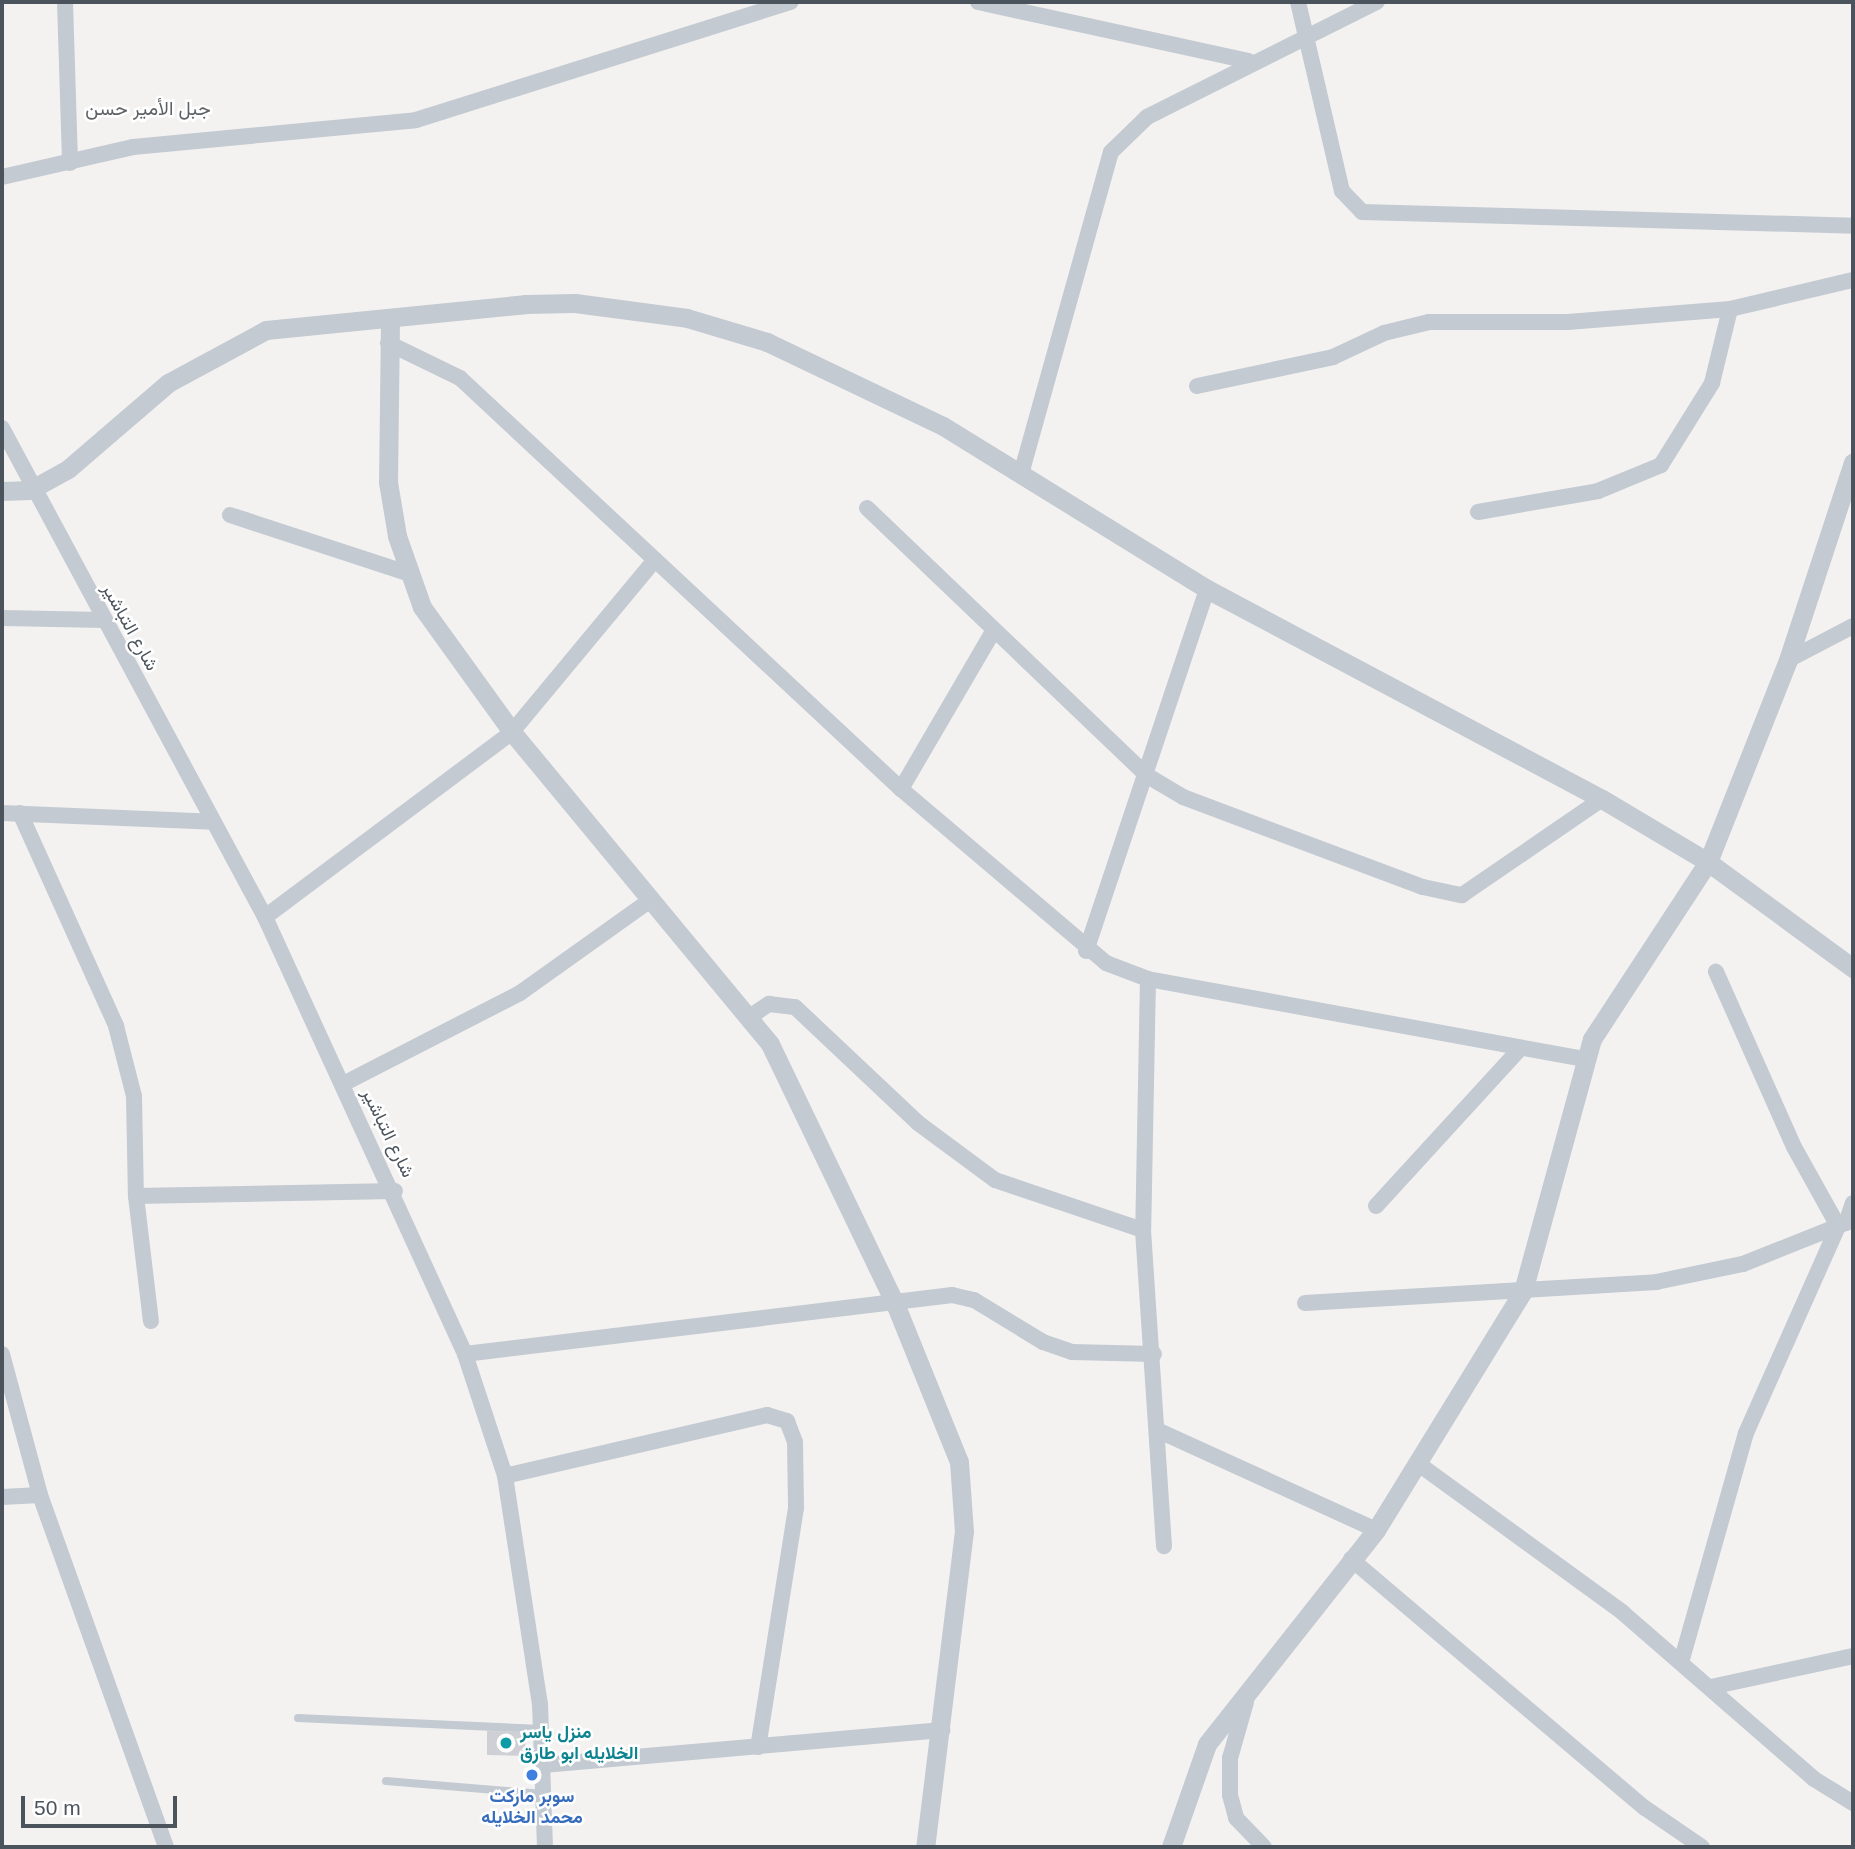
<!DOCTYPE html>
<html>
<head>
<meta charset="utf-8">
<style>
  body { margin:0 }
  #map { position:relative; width:1855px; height:1849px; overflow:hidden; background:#f3f2f1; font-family:Helvetica,Vazirmatn,sans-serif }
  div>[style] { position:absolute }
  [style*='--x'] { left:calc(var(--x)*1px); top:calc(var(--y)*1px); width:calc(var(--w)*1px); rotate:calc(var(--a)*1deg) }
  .building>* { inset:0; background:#cfd0d5 }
  .service>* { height:8px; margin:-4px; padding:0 4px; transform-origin:4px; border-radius:4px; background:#c4cad1 }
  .minor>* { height:16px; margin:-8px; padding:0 8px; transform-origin:8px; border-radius:8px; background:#c4cad1 }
  .tertiary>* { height:19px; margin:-9.5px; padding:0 9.5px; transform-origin:9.5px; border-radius:9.5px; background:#c4cad1 }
  .dots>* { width:19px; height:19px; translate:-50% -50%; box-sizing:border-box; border:4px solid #fff; border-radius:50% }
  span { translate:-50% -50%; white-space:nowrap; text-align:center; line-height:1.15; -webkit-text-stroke:5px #fff; paint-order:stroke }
  .street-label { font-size:18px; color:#4b535c }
  .culture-label { font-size:18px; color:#0d838f; font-weight:700 }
  .left { translate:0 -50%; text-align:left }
  .shop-label { font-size:18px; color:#366cbe; font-weight:700 }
  .neighbourhood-label { font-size:19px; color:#5e6165 }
  .frame { position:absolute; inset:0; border:4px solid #4b535c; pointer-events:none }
  .scale { position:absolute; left:21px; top:1796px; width:156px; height:32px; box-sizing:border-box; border:4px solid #4b535c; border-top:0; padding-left:9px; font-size:21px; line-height:24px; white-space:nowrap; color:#4b535c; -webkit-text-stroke:5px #fff; paint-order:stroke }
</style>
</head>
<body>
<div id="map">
  <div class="building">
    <div style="clip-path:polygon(487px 1731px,526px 1732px,525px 1756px,487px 1755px)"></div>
  </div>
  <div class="service">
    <div style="--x:298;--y:1718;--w:243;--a:2.6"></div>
    <div style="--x:386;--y:1781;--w:159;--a:4.7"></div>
  </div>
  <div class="minor">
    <div style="--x:65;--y:2;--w:161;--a:88.2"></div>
    <div style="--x:978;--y:2;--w:277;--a:12.3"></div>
    <div style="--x:1298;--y:2;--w:194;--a:76.9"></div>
    <div style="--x:1342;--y:191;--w:29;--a:46"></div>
    <div style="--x:1362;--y:212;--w:491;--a:1.6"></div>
    <div style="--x:2;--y:177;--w:134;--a:-12.9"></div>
    <div style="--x:133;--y:147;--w:284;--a:-5.4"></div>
    <div style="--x:416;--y:120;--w:393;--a:-17.5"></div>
    <div style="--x:388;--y:343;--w:80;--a:25.9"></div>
    <div style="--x:460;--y:378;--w:603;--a:42.98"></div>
    <div style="--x:901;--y:789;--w:269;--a:40.3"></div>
    <div style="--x:1106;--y:963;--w:45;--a:20.9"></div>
    <div style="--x:1148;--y:979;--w:443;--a:10.4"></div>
    <div style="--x:1197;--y:386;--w:139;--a:-12"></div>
    <div style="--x:1333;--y:357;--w:56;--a:-25.2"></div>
    <div style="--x:1384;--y:333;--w:46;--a:-13.7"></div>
    <div style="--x:1429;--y:322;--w:139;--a:0"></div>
    <div style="--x:1568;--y:322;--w:163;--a:-4.6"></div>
    <div style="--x:1730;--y:309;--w:126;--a:-13.3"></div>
    <div style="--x:2;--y:428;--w:555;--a:61.73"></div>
    <div style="--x:265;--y:917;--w:481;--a:65.4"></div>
    <div style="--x:465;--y:1354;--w:128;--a:71.8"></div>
    <div style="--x:505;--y:1476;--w:231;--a:81.3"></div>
    <div style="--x:540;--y:1704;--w:143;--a:88"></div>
    <div style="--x:1021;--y:474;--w:334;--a:-74.4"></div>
    <div style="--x:1111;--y:152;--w:50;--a:-44.2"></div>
    <div style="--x:1147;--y:117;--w:257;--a:-26.6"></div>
    <div style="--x:867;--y:508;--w:386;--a:43.7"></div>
    <div style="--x:1146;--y:775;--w:43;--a:30.7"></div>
    <div style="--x:1183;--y:797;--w:256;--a:20.6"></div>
    <div style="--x:1423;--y:887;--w:40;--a:12"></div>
    <div style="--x:1462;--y:895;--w:170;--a:-34.4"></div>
    <div style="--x:1478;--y:512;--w:122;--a:-9.9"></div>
    <div style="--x:1598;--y:491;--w:68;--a:-22.4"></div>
    <div style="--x:1661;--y:465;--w:97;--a:-58.1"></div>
    <div style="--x:1712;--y:383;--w:76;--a:-76.3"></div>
    <div style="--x:230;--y:515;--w:186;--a:18.1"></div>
    <div style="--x:2;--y:618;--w:103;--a:1.1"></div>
    <div style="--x:1788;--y:660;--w:73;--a:-27.6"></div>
    <div style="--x:901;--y:789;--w:184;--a:-59.7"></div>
    <div style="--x:2;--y:813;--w:211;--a:2.4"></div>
    <div style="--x:20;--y:813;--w:234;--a:65.7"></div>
    <div style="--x:116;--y:1026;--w:72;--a:75.6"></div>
    <div style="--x:134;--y:1096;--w:100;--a:88.9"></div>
    <div style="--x:136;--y:1196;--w:259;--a:-1.1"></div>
    <div style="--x:265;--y:917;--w:309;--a:-36.8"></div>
    <div style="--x:512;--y:732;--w:224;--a:-50.3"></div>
    <div style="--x:1086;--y:951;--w:382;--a:-71.5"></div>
    <div style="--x:1148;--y:979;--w:251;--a:91.1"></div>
    <div style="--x:1143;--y:1230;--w:317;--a:86.2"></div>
    <div style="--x:751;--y:1016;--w:22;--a:-34"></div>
    <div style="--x:769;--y:1004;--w:26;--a:7"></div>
    <div style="--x:795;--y:1007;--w:169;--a:43.3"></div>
    <div style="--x:918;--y:1123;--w:96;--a:36.5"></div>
    <div style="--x:995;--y:1180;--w:156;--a:18.7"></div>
    <div style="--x:343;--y:1084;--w:199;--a:-27.2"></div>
    <div style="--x:520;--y:993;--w:162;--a:-35.5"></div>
    <div style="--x:136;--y:1196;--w:126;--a:83.2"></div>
    <div style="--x:1376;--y:1206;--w:213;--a:-47.5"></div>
    <div style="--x:1846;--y:1223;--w:21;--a:-71"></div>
    <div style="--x:1305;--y:1303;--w:352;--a:-3.4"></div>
    <div style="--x:1656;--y:1282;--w:89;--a:-11.7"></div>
    <div style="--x:1743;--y:1264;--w:118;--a:-21.8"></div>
    <div style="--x:2;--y:1354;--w:146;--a:74.9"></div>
    <div style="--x:40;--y:1495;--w:374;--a:70.3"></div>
    <div style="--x:465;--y:1354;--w:491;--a:-6.9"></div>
    <div style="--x:952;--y:1295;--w:23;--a:13"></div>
    <div style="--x:974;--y:1300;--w:81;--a:31.3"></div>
    <div style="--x:1043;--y:1342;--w:31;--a:19"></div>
    <div style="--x:1072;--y:1352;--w:82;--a:1.4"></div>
    <div style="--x:1157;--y:1430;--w:241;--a:24.5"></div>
    <div style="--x:1420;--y:1465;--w:250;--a:36"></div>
    <div style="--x:1622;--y:1612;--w:254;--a:41"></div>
    <div style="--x:1814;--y:1779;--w:46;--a:31.6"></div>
    <div style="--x:505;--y:1476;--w:269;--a:-13.1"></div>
    <div style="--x:767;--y:1415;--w:21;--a:17"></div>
    <div style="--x:787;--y:1421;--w:22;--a:69"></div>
    <div style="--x:795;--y:1442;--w:66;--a:89.1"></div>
    <div style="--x:796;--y:1508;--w:242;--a:99"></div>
    <div style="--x:2;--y:1497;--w:38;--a:-3"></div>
    <div style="--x:1351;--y:1559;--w:385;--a:40.3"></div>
    <div style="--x:1645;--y:1808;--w:69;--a:34.4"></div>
    <div style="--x:1682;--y:1659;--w:235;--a:-74.2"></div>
    <div style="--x:1746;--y:1433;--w:227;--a:-66"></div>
    <div style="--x:1838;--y:1226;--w:90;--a:-119.1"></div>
    <div style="--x:1794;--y:1147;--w:192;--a:-114"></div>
    <div style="--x:1711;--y:1687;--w:145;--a:-12.3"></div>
    <div style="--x:1246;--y:1702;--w:58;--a:105.9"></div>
    <div style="--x:1230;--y:1758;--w:37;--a:90"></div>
    <div style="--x:1230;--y:1795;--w:24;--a:75"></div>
    <div style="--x:1236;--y:1818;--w:40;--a:46"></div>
    <div style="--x:543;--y:1765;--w:401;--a:-5"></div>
  </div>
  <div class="tertiary">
    <div style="--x:390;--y:321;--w:161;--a:90.7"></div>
    <div style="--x:388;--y:482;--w:55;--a:80.5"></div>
    <div style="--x:397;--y:536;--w:75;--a:70.6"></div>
    <div style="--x:422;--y:607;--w:154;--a:54.2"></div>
    <div style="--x:512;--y:732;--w:405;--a:50.4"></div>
    <div style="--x:770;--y:1044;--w:291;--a:64.3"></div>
    <div style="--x:896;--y:1306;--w:168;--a:68"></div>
    <div style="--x:959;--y:1462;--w:69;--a:85.9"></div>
    <div style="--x:964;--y:1531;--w:318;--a:97"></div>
    <div style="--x:2;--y:491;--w:28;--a:-2"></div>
    <div style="--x:30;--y:490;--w:43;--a:-28.9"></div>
    <div style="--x:68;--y:469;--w:132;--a:-40.7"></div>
    <div style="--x:168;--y:383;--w:111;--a:-28.4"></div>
    <div style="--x:266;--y:330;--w:260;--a:-5.7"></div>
    <div style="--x:525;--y:304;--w:50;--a:-1.1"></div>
    <div style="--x:575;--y:303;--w:113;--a:7.6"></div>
    <div style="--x:687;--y:318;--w:84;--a:16.7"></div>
    <div style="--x:767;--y:342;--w:195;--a:25.5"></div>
    <div style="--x:943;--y:426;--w:310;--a:31.7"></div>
    <div style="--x:1207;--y:589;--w:447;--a:28"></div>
    <div style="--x:1602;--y:799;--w:123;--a:30.7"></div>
    <div style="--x:1708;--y:862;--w:180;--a:36.2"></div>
    <div style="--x:1171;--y:1847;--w:109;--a:-70.7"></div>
    <div style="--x:1207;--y:1744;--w:273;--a:-51.7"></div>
    <div style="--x:1376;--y:1530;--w:281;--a:-58.4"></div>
    <div style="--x:1523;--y:1291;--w:261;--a:-74.7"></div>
    <div style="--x:1592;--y:1039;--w:212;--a:-56.8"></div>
    <div style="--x:1708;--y:862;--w:217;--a:-68.4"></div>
    <div style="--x:1788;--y:660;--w:208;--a:-71.8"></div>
  </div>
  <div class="dots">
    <div style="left:506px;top:1743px;background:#0f9aa8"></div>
    <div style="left:532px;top:1775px;background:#3f7fe0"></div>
  </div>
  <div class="street-label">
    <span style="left:130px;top:627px;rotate:61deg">شارع التباشير</span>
    <span style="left:388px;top:1133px;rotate:64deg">شارع التباشير</span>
  </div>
  <div class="culture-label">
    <span class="left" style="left:520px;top:1743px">منزل ياسر<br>الخلايله ابو طارق</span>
  </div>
  <div class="shop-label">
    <span style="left:532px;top:1807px">سوبر ماركت<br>محمد الخلايله</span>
  </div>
  <div class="neighbourhood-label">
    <span style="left:148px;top:109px">جبل الأمير حسن</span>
  </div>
  <div class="frame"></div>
  <div class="scale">50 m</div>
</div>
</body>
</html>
